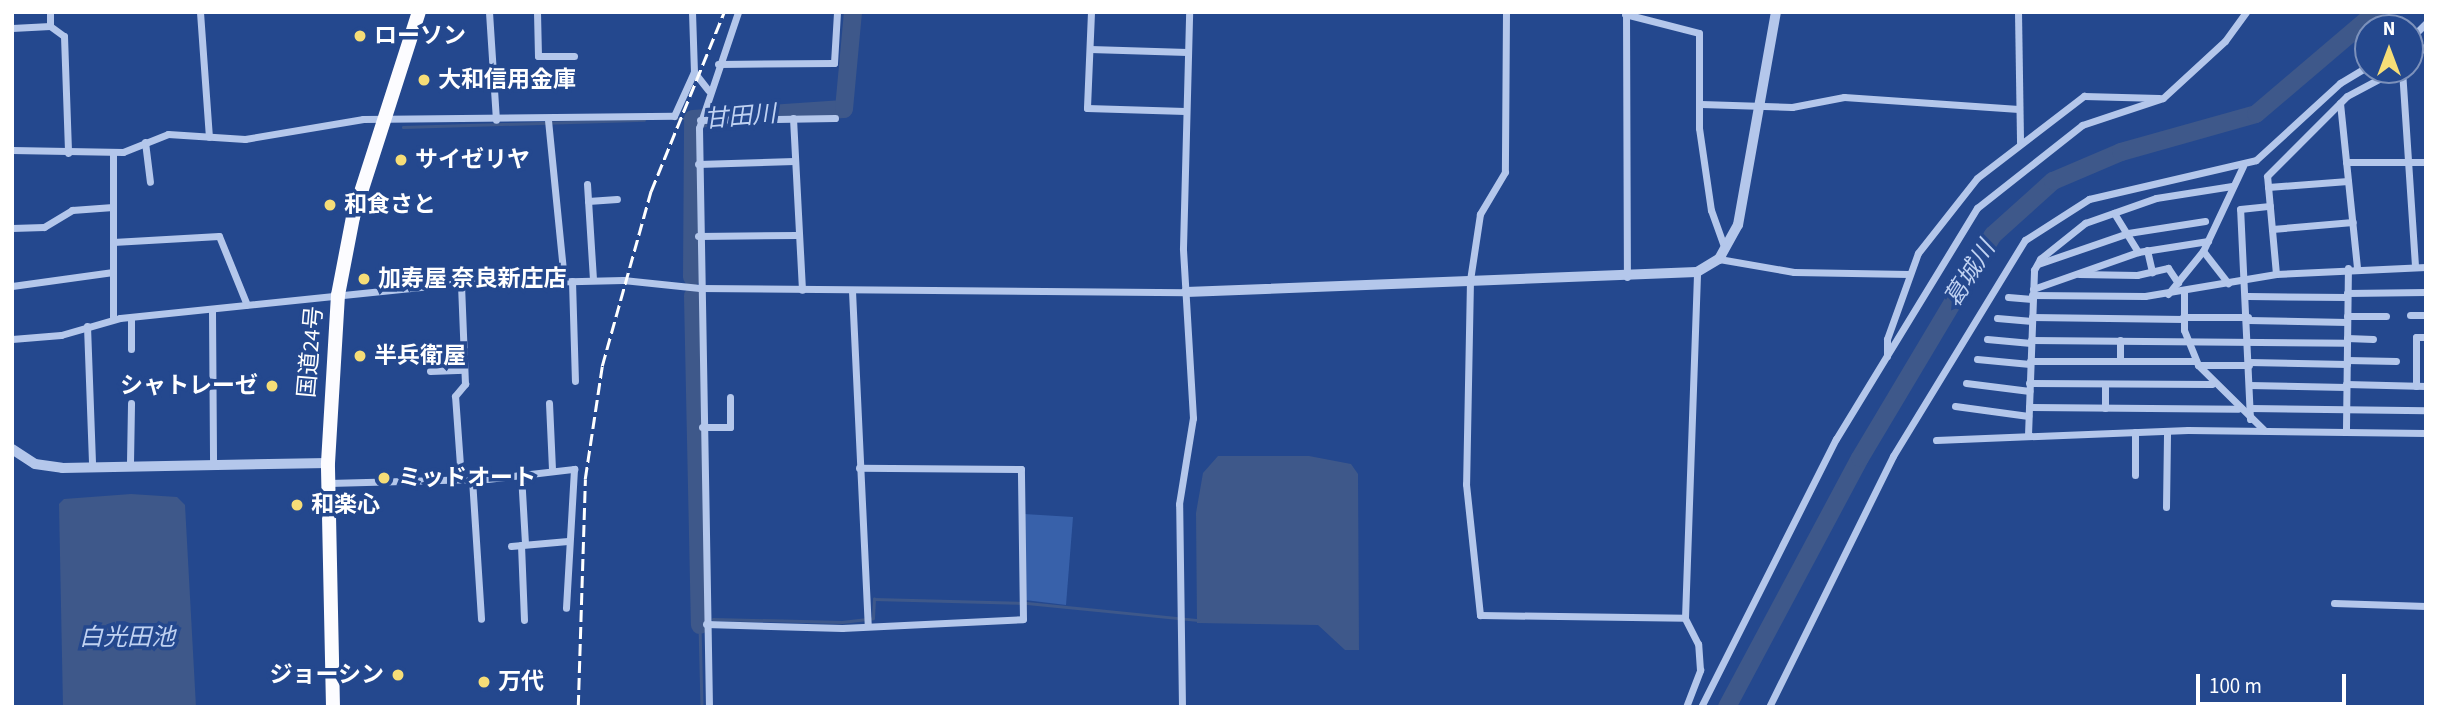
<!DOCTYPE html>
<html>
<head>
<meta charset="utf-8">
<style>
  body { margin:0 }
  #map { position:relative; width:2438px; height:719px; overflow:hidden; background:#24488e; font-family:"Source Sans 3","Noto Sans JP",sans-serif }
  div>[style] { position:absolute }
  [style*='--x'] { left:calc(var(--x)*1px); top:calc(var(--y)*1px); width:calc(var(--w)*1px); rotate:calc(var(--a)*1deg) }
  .green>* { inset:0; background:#3861aa }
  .water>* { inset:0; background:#3e588a }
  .stream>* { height:2.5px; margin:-1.25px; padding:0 1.25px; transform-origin:1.25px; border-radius:1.25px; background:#3e588a }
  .river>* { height:18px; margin:-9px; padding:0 9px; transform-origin:9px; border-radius:9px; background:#3e588a }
  .minor>* { height:7px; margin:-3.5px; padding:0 3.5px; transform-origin:3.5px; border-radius:3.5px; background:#b4c7eb }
  .tertiary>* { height:10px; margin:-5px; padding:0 5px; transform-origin:5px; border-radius:5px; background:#b4c7eb }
  .trunk>* { height:14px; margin:-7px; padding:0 7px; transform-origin:7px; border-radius:7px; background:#fcfcff }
  .rail>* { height:2.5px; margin-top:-1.25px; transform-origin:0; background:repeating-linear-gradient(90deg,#fff 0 12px,transparent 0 17px) }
  .dots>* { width:19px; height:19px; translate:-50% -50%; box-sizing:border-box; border:4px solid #24488e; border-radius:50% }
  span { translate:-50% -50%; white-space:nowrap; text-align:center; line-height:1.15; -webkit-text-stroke:7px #24488e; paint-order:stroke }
  .poi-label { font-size:23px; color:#fff; font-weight:700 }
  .left { translate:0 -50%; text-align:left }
  .right { translate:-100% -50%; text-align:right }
  .street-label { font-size:23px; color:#fff }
  .water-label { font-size:24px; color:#c0d2f2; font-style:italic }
  .frame { position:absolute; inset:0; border:14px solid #fff; pointer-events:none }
  .north { position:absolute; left:2354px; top:14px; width:70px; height:70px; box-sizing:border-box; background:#24488e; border:2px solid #7c91bb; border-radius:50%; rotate:0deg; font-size:19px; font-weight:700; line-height:28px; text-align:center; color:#fff }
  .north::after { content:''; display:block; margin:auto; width:24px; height:32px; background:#f6dd77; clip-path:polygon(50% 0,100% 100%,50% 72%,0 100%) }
  .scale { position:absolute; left:2196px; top:674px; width:150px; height:32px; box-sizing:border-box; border:4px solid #fff; border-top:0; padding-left:9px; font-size:21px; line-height:24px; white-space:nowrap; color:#fff; -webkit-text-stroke:5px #24488e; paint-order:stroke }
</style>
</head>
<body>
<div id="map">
  <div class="green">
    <div style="clip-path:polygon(1024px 514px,1073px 517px,1066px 605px,1025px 600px)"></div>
  </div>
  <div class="water">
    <div style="clip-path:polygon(1218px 456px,1309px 456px,1351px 464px,1358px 474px,1359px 650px,1345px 650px,1318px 625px,1197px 623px,1196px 513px,1203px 473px)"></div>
    <div style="clip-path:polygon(131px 494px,177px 497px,185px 505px,196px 707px,63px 707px,59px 504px,64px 499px)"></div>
  </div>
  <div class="stream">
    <div style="--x:672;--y:119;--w:21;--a:0"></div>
    <div style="--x:403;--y:127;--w:241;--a:-1.7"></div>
    <div style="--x:713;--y:619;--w:129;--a:1.3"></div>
    <div style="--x:842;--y:622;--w:31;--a:-7"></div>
    <div style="--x:873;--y:618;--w:19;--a:-87"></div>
    <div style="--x:874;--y:599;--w:153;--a:1.5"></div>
    <div style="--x:1027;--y:603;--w:172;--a:5.7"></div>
    <div style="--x:700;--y:625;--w:82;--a:88.6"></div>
  </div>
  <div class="river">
    <div style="--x:692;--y:277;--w:158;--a:-89.6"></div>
    <div style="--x:693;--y:119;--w:151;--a:-3.8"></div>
    <div style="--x:844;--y:109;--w:97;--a:-84.7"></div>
    <div style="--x:693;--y:296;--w:329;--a:88.8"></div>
    <div style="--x:1727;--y:707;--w:282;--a:-61.9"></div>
    <div style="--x:1860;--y:458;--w:260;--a:-59.2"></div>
    <div style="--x:1993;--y:235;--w:81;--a:-42"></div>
    <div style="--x:2053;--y:181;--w:74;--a:-23.1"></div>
    <div style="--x:2121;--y:152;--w:140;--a:-15.7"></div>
    <div style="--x:2256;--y:114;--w:157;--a:-40.4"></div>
  </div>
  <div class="minor">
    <div style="--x:50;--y:12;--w:14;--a:90"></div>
    <div style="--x:50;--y:26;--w:17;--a:36"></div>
    <div style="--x:64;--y:36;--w:117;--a:88"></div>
    <div style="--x:200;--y:12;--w:125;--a:85.9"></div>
    <div style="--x:489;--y:12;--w:108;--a:86.3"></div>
    <div style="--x:537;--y:12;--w:44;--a:88.7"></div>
    <div style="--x:538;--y:56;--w:36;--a:0"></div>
    <div style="--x:692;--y:12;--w:60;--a:88.1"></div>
    <div style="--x:694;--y:72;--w:23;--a:52"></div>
    <div style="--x:1091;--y:12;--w:96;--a:92.4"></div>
    <div style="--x:1087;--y:108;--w:98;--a:1.8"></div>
    <div style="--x:1506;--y:12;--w:160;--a:90.4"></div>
    <div style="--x:1505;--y:172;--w:49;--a:120.8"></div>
    <div style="--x:1480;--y:214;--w:67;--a:98.6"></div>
    <div style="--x:1470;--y:280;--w:204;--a:91.1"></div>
    <div style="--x:1466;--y:484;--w:132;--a:83.9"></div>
    <div style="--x:1480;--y:615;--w:205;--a:0.8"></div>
    <div style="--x:1626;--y:12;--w:265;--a:89.8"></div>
    <div style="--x:2018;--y:12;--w:131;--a:89.1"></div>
    <div style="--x:1625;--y:14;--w:76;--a:14.4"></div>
    <div style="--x:1699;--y:33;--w:95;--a:90"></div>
    <div style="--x:1699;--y:128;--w:83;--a:81.7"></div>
    <div style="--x:1711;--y:210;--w:41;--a:70.3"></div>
    <div style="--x:12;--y:28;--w:38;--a:-3"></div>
    <div style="--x:2410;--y:39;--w:23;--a:-45"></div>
    <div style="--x:1090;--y:49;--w:97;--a:1.8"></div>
    <div style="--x:2410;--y:59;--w:21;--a:-39"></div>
    <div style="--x:718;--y:64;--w:116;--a:-0.5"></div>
    <div style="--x:834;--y:63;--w:51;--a:-86.6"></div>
    <div style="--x:2402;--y:70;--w:197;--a:86.2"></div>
    <div style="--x:2340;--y:103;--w:165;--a:84.1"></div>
    <div style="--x:1701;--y:104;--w:91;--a:1.9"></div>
    <div style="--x:1792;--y:107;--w:53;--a:-10.9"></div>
    <div style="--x:1844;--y:97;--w:175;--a:3.9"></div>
    <div style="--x:793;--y:118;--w:172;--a:87"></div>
    <div style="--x:548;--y:120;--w:162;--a:84.3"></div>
    <div style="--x:700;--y:120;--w:135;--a:-0.8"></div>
    <div style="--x:145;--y:142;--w:40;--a:82.9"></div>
    <div style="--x:12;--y:150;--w:111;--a:1"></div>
    <div style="--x:123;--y:152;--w:48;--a:-21.8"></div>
    <div style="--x:168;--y:134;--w:77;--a:3.7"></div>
    <div style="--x:245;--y:139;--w:120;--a:-9.6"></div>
    <div style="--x:363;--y:119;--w:311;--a:-0.6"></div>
    <div style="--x:674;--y:116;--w:48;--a:-65.6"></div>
    <div style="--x:113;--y:152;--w:167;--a:90"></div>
    <div style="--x:2346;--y:162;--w:80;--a:0"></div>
    <div style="--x:698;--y:164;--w:96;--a:-1.8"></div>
    <div style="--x:587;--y:184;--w:96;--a:86.4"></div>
    <div style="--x:2268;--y:187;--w:80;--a:-4.3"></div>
    <div style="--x:588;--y:201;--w:29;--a:-4"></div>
    <div style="--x:2114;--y:213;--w:46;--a:58.4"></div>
    <div style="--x:12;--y:228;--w:32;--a:-2"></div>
    <div style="--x:44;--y:227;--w:33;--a:-31"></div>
    <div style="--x:72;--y:210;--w:41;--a:-4.2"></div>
    <div style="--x:2272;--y:229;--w:81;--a:-4.9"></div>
    <div style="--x:698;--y:236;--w:99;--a:-0.6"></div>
    <div style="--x:113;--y:242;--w:106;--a:-3.2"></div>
    <div style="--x:219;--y:236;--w:74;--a:67.9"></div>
    <div style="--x:2147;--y:250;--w:23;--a:77"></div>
    <div style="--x:2203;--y:251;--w:41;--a:52"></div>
    <div style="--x:1719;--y:259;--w:76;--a:9.8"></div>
    <div style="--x:1794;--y:272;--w:115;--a:1"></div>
    <div style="--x:2038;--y:264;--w:95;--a:-19"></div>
    <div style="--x:2128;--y:233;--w:78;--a:-8.9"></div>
    <div style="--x:2079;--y:274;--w:58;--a:1"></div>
    <div style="--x:2137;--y:275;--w:32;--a:-13"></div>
    <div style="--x:2168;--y:268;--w:18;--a:56"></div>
    <div style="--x:2276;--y:274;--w:98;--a:-95.2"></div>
    <div style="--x:2267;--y:176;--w:113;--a:-45"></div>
    <div style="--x:2347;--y:96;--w:55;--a:-28"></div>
    <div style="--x:572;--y:281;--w:100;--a:88.3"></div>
    <div style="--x:12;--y:286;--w:102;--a:-7.9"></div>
    <div style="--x:2033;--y:289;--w:111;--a:-19.4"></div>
    <div style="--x:2138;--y:252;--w:71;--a:-8.9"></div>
    <div style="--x:852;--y:291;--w:334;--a:87.3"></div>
    <div style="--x:2184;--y:291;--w:39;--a:90"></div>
    <div style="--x:2184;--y:330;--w:38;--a:68"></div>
    <div style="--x:2198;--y:365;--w:93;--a:44.6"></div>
    <div style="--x:2347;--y:293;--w:79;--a:-0.7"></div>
    <div style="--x:2168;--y:294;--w:55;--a:-50.9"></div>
    <div style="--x:2203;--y:251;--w:94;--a:-64.8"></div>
    <div style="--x:2032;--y:295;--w:113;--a:0.5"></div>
    <div style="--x:2145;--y:296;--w:133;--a:-9.5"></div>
    <div style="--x:2276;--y:274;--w:150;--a:-2.7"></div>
    <div style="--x:2248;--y:296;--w:99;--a:0.6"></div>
    <div style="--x:2008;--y:297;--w:24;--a:5"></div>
    <div style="--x:212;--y:312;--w:150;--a:89.6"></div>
    <div style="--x:2410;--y:315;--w:16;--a:0"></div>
    <div style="--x:2347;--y:316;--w:39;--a:0"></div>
    <div style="--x:2032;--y:317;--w:152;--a:0.8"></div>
    <div style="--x:2183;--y:317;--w:65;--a:0"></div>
    <div style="--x:131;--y:318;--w:31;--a:90"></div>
    <div style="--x:1997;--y:318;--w:35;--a:5"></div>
    <div style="--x:2248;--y:320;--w:99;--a:1.2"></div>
    <div style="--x:87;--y:326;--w:139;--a:87.9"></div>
    <div style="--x:2347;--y:338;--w:26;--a:2"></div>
    <div style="--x:12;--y:339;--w:49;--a:-4.7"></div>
    <div style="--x:61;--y:335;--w:61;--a:-16.1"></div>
    <div style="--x:120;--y:318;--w:329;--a:-5.9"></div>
    <div style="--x:447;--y:284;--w:176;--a:-1.3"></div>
    <div style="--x:623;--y:280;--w:77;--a:5.9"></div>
    <div style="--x:700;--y:288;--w:486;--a:0.5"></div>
    <div style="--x:1987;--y:339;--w:44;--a:5.2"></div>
    <div style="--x:2031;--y:340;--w:316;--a:0.5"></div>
    <div style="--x:1887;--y:356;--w:17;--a:-90"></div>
    <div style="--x:1887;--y:339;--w:91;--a:-70.2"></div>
    <div style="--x:1918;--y:253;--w:95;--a:-51.8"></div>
    <div style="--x:1977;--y:178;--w:135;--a:-37.5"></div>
    <div style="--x:2084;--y:96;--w:75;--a:1.5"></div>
    <div style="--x:1977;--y:359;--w:53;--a:5.4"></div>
    <div style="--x:2347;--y:360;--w:49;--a:1.2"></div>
    <div style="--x:2030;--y:361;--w:166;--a:0"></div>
    <div style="--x:2120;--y:361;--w:21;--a:-90"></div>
    <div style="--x:2249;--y:362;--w:98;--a:1.2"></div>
    <div style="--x:2198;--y:365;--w:51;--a:0"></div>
    <div style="--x:430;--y:371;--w:34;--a:-2"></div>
    <div style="--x:1966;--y:383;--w:64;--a:7.2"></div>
    <div style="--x:2029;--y:383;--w:183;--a:0.3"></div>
    <div style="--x:2346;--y:384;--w:80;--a:1.4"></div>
    <div style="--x:2249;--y:385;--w:97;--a:1.2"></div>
    <div style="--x:2416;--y:386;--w:49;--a:-90"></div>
    <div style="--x:2416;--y:337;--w:10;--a:0"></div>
    <div style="--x:549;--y:403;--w:65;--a:87.4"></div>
    <div style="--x:1955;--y:406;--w:74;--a:7.8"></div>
    <div style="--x:2029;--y:407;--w:209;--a:0.5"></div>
    <div style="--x:2105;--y:408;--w:24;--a:-90"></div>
    <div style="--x:2250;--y:408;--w:176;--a:0.7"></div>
    <div style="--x:2250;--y:419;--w:210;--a:-92.7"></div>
    <div style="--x:2240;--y:209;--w:30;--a:-6"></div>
    <div style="--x:702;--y:427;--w:28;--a:0"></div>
    <div style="--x:730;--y:427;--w:30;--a:-90"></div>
    <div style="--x:2346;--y:428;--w:160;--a:-89.3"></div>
    <div style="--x:2135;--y:432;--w:43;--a:90"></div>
    <div style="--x:2028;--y:435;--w:165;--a:-87.9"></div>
    <div style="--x:2034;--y:270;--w:13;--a:-61"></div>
    <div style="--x:2040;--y:259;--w:58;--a:-38.7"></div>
    <div style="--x:2085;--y:223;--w:75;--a:-19.4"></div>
    <div style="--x:2156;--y:198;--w:77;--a:-9"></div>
    <div style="--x:1936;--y:440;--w:252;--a:-2.3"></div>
    <div style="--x:2188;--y:430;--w:238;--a:0.7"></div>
    <div style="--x:130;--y:462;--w:59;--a:-89"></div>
    <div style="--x:521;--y:474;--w:70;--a:86.7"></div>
    <div style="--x:461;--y:479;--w:83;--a:-94.1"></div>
    <div style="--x:455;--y:396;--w:16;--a:-50"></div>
    <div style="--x:465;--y:384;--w:101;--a:-92.3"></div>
    <div style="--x:472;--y:479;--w:140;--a:86.3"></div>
    <div style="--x:329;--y:483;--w:158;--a:-1.5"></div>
    <div style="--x:487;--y:479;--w:88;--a:-6.6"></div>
    <div style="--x:574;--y:469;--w:139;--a:93.3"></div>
    <div style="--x:2166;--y:507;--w:76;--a:-89.2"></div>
    <div style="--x:521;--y:545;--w:75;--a:87.7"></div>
    <div style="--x:511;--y:546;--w:57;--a:-5"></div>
    <div style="--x:2334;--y:603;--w:92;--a:1.9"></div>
    <div style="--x:706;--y:624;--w:136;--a:1.7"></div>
    <div style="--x:842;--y:628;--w:181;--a:-2.8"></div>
    <div style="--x:1023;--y:619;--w:150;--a:-90.8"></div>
    <div style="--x:1021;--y:469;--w:162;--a:-179.6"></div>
    <div style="--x:709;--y:707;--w:579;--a:-90.99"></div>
    <div style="--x:699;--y:128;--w:122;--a:-71.4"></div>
    <div style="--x:1182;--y:707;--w:203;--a:-90.8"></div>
    <div style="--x:1179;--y:504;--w:87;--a:-80.8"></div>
    <div style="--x:1193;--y:418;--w:170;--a:-93.4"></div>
    <div style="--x:1183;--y:248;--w:236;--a:-88.5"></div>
    <div style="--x:1686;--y:707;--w:40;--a:-69"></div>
    <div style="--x:1700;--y:670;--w:26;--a:-94"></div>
    <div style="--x:1698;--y:644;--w:29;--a:-117"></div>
    <div style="--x:1685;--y:618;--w:346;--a:-88"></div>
    <div style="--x:1701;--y:707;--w:300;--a:-63.3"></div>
    <div style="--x:1836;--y:439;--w:271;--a:-58.6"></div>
    <div style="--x:1977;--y:208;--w:134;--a:-38.3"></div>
    <div style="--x:2082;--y:125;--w:85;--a:-18.4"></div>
    <div style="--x:2163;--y:98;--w:84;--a:-42.6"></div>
    <div style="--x:2225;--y:41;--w:36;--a:-54"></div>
    <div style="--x:1769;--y:707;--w:280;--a:-63.7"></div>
    <div style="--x:1893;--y:456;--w:253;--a:-58.6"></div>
    <div style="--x:2025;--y:240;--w:76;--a:-32.6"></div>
    <div style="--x:2089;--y:199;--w:171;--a:-13.1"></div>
    <div style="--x:2256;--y:160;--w:114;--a:-42.5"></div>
    <div style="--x:2340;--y:83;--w:33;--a:-31"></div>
  </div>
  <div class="tertiary">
    <div style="--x:1186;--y:292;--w:511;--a:-2.24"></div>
    <div style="--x:1697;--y:272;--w:26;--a:-31"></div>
    <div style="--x:1719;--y:259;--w:39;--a:-61"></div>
    <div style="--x:1738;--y:225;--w:216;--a:-79.9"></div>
    <div style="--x:12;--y:449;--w:27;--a:33"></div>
    <div style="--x:35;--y:464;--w:27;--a:8"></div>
    <div style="--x:62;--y:468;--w:266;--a:-1.1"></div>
  </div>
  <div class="trunk">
    <div style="--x:333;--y:707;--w:244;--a:-91.2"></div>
    <div style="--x:328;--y:463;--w:168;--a:-86.6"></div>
    <div style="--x:338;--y:295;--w:79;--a:-79.1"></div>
    <div style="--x:353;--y:217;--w:215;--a:-72.2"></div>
  </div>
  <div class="rail">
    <div style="--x:578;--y:707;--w:228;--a:-88.2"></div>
    <div style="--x:585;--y:479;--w:114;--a:-81.4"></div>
    <div style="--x:602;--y:366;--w:182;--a:-74.4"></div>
    <div style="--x:651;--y:191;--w:193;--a:-67.8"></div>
  </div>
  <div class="dots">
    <div style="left:360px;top:36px;background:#f6dd77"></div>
    <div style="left:424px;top:80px;background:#f6dd77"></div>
    <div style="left:401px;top:160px;background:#f6dd77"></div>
    <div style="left:330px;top:205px;background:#f6dd77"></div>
    <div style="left:364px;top:279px;background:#f6dd77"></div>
    <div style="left:360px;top:356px;background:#f6dd77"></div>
    <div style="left:272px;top:386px;background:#f6dd77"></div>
    <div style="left:384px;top:478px;background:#f6dd77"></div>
    <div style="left:297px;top:505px;background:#f6dd77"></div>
    <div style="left:398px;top:675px;background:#f6dd77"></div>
    <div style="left:484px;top:682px;background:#f6dd77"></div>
  </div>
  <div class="poi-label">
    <span class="left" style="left:374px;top:36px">ローソン</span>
    <span class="left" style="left:438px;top:80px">大和信用金庫</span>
    <span class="left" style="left:415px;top:160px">サイゼリヤ</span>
    <span class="left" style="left:344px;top:205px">和食さと</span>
    <span class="left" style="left:378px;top:279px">加寿屋 奈良新庄店</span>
    <span class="left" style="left:374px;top:356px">半兵衛屋</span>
    <span class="right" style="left:258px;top:386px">シャトレーゼ</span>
    <span class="left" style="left:398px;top:478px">ミッドオート</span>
    <span class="left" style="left:311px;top:505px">和楽心</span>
    <span class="right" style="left:384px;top:675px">ジョーシン</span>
    <span class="left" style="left:498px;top:682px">万代</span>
  </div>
  <div class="street-label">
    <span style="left:311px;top:352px;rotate:-85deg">国道24号</span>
  </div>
  <div class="water-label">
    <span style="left:740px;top:117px;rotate:-5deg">甘田川</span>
    <span style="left:1970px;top:274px;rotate:-58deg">葛城川</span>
    <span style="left:127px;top:638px">白光田池</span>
  </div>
  <div class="frame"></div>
  <div class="north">N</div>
  <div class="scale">100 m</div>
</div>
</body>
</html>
